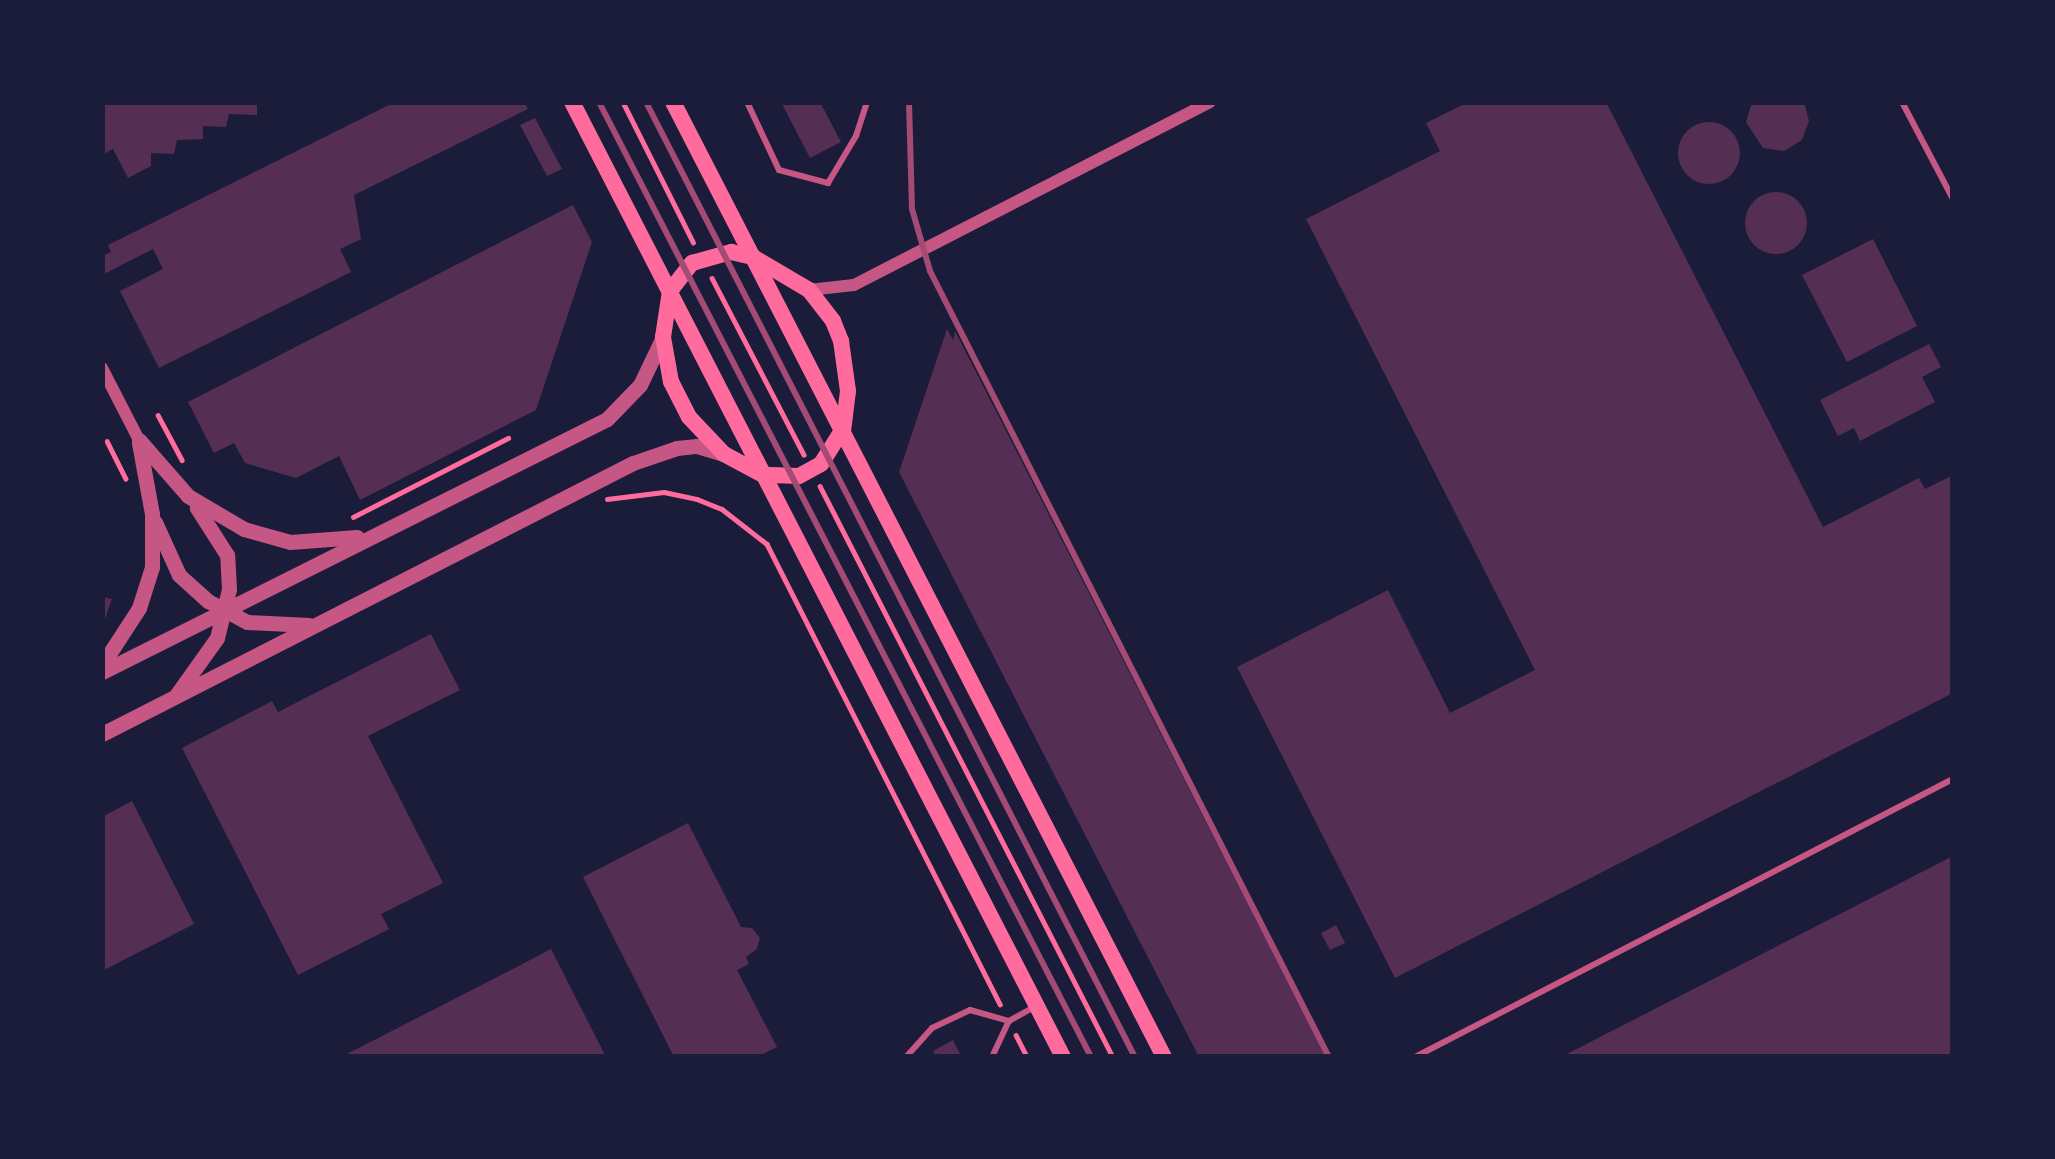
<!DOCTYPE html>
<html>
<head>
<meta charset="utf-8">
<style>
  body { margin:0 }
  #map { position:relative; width:2055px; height:1159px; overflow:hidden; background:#1b1b3a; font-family:"Space Grotesk",sans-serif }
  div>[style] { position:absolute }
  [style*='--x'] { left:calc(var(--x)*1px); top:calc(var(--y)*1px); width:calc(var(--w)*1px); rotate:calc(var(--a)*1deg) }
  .building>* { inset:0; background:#542f53 }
  .round { border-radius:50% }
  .path>* { height:4.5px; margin:-2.25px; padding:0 2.25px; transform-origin:2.25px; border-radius:2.25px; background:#ff6b9d }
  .service>* { height:6px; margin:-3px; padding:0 3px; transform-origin:3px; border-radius:3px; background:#c65784 }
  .minor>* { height:12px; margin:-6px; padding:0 6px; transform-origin:6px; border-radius:6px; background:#c65784 }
  .tertiary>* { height:15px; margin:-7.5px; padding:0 7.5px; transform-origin:7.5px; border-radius:7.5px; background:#c65784 }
  .secondary>* { height:16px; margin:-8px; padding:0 8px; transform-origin:8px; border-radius:8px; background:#ff6b9d }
  .rail>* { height:6px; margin:-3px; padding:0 3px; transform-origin:3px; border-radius:3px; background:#a44b75 }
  span { translate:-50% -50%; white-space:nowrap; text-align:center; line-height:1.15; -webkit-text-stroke:9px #1b1b3a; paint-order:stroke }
  .frame { position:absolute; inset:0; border:105px solid #1b1b3a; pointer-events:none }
</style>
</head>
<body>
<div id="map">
  <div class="building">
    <div style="clip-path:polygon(102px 102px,257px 102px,257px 115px,229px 114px,226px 127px,203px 126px,203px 139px,177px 140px,174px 154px,151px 153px,151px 166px,128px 178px,113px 149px,102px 155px)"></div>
    <div style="clip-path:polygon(395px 102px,524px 102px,528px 109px,354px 195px,361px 239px,340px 249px,351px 272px,159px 368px,120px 291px,163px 269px,153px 249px,104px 274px,102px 256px,111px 252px,108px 245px)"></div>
    <div style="clip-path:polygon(781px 102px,820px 102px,841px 142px,810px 158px)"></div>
    <div style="clip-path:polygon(1468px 102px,1606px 102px,1823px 527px,1919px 478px,1925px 489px,1953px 475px,1953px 693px,1395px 978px,1237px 667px,1388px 590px,1450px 713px,1535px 670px,1306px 219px,1440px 151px,1426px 123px)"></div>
    <div style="clip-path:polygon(1752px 102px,1804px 102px,1809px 121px,1802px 140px,1784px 151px,1763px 148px,1746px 122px)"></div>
    <div style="clip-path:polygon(535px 118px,562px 169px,547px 176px,520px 125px)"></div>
    <div class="round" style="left:1678px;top:122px;width:62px;height:62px"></div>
    <div class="round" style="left:1745px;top:192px;width:62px;height:62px"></div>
    <div style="clip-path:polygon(573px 205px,592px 242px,536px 410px,360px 500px,339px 456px,296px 478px,245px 463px,234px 443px,214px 453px,188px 402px)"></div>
    <div style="clip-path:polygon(1873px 239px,1917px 326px,1847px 362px,1802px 275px)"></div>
    <div style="clip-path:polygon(947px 329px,953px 340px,955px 331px,1326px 1057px,1199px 1057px,899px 472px)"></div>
    <div style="clip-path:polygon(1929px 344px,1941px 367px,1922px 377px,1935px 402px,1860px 441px,1854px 428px,1838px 436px,1820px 400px)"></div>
    <div style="clip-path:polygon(102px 597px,112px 599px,103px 625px,102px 625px)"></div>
    <div style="clip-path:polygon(431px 634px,460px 690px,368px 736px,443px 883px,381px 914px,389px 929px,298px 975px,182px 748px,272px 701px,278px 712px)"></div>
    <div style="clip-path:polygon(132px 801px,194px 924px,102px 971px,102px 817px)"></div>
    <div style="clip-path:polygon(688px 823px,741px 927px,752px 928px,760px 938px,757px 949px,746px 957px,749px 964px,737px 970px,777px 1047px,757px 1057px,674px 1057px,583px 877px)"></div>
    <div style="clip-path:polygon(1953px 856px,1953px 1057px,1561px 1057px)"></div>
    <div style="clip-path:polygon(1336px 925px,1345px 943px,1330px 950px,1321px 933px)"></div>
    <div style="clip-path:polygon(551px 949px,606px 1057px,341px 1057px,507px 972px)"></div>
    <div style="clip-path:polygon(953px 1040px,960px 1054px,936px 1057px,933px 1051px)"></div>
  </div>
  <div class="path">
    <div style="--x:623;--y:102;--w:157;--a:63.4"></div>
    <div style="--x:712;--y:278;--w:199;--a:62.5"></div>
    <div style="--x:158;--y:415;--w:51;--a:61.9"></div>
    <div style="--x:107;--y:441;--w:42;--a:63.4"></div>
    <div style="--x:820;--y:486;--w:642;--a:62.84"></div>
    <div style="--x:607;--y:499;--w:57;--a:-7"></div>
    <div style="--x:664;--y:492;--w:34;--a:12"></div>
    <div style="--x:697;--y:499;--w:27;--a:22"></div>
    <div style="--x:722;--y:509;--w:57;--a:37.9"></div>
    <div style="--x:767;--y:544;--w:516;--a:63.14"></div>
    <div style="--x:353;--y:517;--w:174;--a:-27"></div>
    <div style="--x:1016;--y:1035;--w:25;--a:63"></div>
  </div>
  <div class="service">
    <div style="--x:747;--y:102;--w:75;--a:64.8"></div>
    <div style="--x:779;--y:170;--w:51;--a:14.9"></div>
    <div style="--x:828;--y:183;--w:55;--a:-59.2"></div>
    <div style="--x:856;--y:136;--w:36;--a:-72"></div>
    <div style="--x:1902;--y:102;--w:110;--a:62.3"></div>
    <div style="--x:906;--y:1057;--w:39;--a:-48"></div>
    <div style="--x:932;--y:1028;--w:42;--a:-25.3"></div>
    <div style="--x:970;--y:1010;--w:41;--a:15.8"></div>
    <div style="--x:992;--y:1057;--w:40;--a:-65"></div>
    <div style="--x:1009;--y:1021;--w:29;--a:-29"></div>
    <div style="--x:1415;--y:1057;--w:606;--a:-27.33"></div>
  </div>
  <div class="minor">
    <div style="--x:809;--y:290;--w:45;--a:-6.3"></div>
    <div style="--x:854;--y:285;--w:400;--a:-27.2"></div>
    <div style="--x:102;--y:368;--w:81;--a:62.8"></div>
  </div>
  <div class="tertiary">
    <div style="--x:139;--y:440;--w:74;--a:48.8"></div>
    <div style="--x:188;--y:496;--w:65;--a:30.5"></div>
    <div style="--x:244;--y:529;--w:48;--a:15.8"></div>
    <div style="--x:290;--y:542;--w:67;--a:-4.3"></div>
    <div style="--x:155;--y:522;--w:58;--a:65.6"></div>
    <div style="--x:179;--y:575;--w:39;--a:42"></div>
    <div style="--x:208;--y:601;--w:44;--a:28.3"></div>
    <div style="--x:247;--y:622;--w:62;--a:2.8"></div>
    <div style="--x:102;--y:665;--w:68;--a:-57"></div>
    <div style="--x:139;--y:608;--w:43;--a:-72.4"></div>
    <div style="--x:152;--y:567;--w:53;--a:-90"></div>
    <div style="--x:152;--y:514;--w:72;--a:-100.4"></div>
    <div style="--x:102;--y:672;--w:565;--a:-26.61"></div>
    <div style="--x:607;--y:419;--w:47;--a:-45.9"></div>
    <div style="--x:640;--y:385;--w:53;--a:-64.4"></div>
    <div style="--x:177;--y:694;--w:69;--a:-54.5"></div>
    <div style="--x:217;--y:638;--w:50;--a:-76.2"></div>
    <div style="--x:229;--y:589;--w:34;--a:-93"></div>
    <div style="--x:227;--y:555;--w:56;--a:-122.6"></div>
    <div style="--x:102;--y:734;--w:596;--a:-27.04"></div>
    <div style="--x:633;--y:463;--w:46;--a:-18.8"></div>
    <div style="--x:677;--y:448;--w:20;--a:-6"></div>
    <div style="--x:697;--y:446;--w:28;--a:17"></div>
  </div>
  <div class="secondary">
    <div style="--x:572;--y:102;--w:1074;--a:62.79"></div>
    <div style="--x:673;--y:102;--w:1074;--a:62.79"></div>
    <div style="--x:731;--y:252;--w:23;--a:13"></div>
    <div style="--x:753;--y:257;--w:65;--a:30.5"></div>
    <div style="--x:809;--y:290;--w:39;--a:52"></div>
    <div style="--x:833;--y:321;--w:22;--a:68"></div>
    <div style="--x:841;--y:341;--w:50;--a:82"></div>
    <div style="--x:848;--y:391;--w:38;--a:97"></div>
    <div style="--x:843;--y:429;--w:41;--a:122.2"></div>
    <div style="--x:821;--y:464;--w:25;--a:151"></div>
    <div style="--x:799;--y:476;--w:36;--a:-178"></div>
    <div style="--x:763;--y:475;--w:44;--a:-151.7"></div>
    <div style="--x:724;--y:454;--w:51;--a:-133.4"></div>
    <div style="--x:689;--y:417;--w:39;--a:-117"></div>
    <div style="--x:671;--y:382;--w:46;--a:-100.1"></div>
    <div style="--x:663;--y:337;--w:47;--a:-81.3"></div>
    <div style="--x:670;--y:291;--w:36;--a:-52"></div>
    <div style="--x:692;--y:263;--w:41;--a:-15.8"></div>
  </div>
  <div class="rail">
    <div style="--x:599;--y:102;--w:1074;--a:62.74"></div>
    <div style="--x:646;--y:102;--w:1073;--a:62.89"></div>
    <div style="--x:909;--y:102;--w:107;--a:88.4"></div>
    <div style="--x:912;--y:209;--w:65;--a:73.8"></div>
    <div style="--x:930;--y:271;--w:881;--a:63.09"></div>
  </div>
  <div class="frame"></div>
</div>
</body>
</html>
